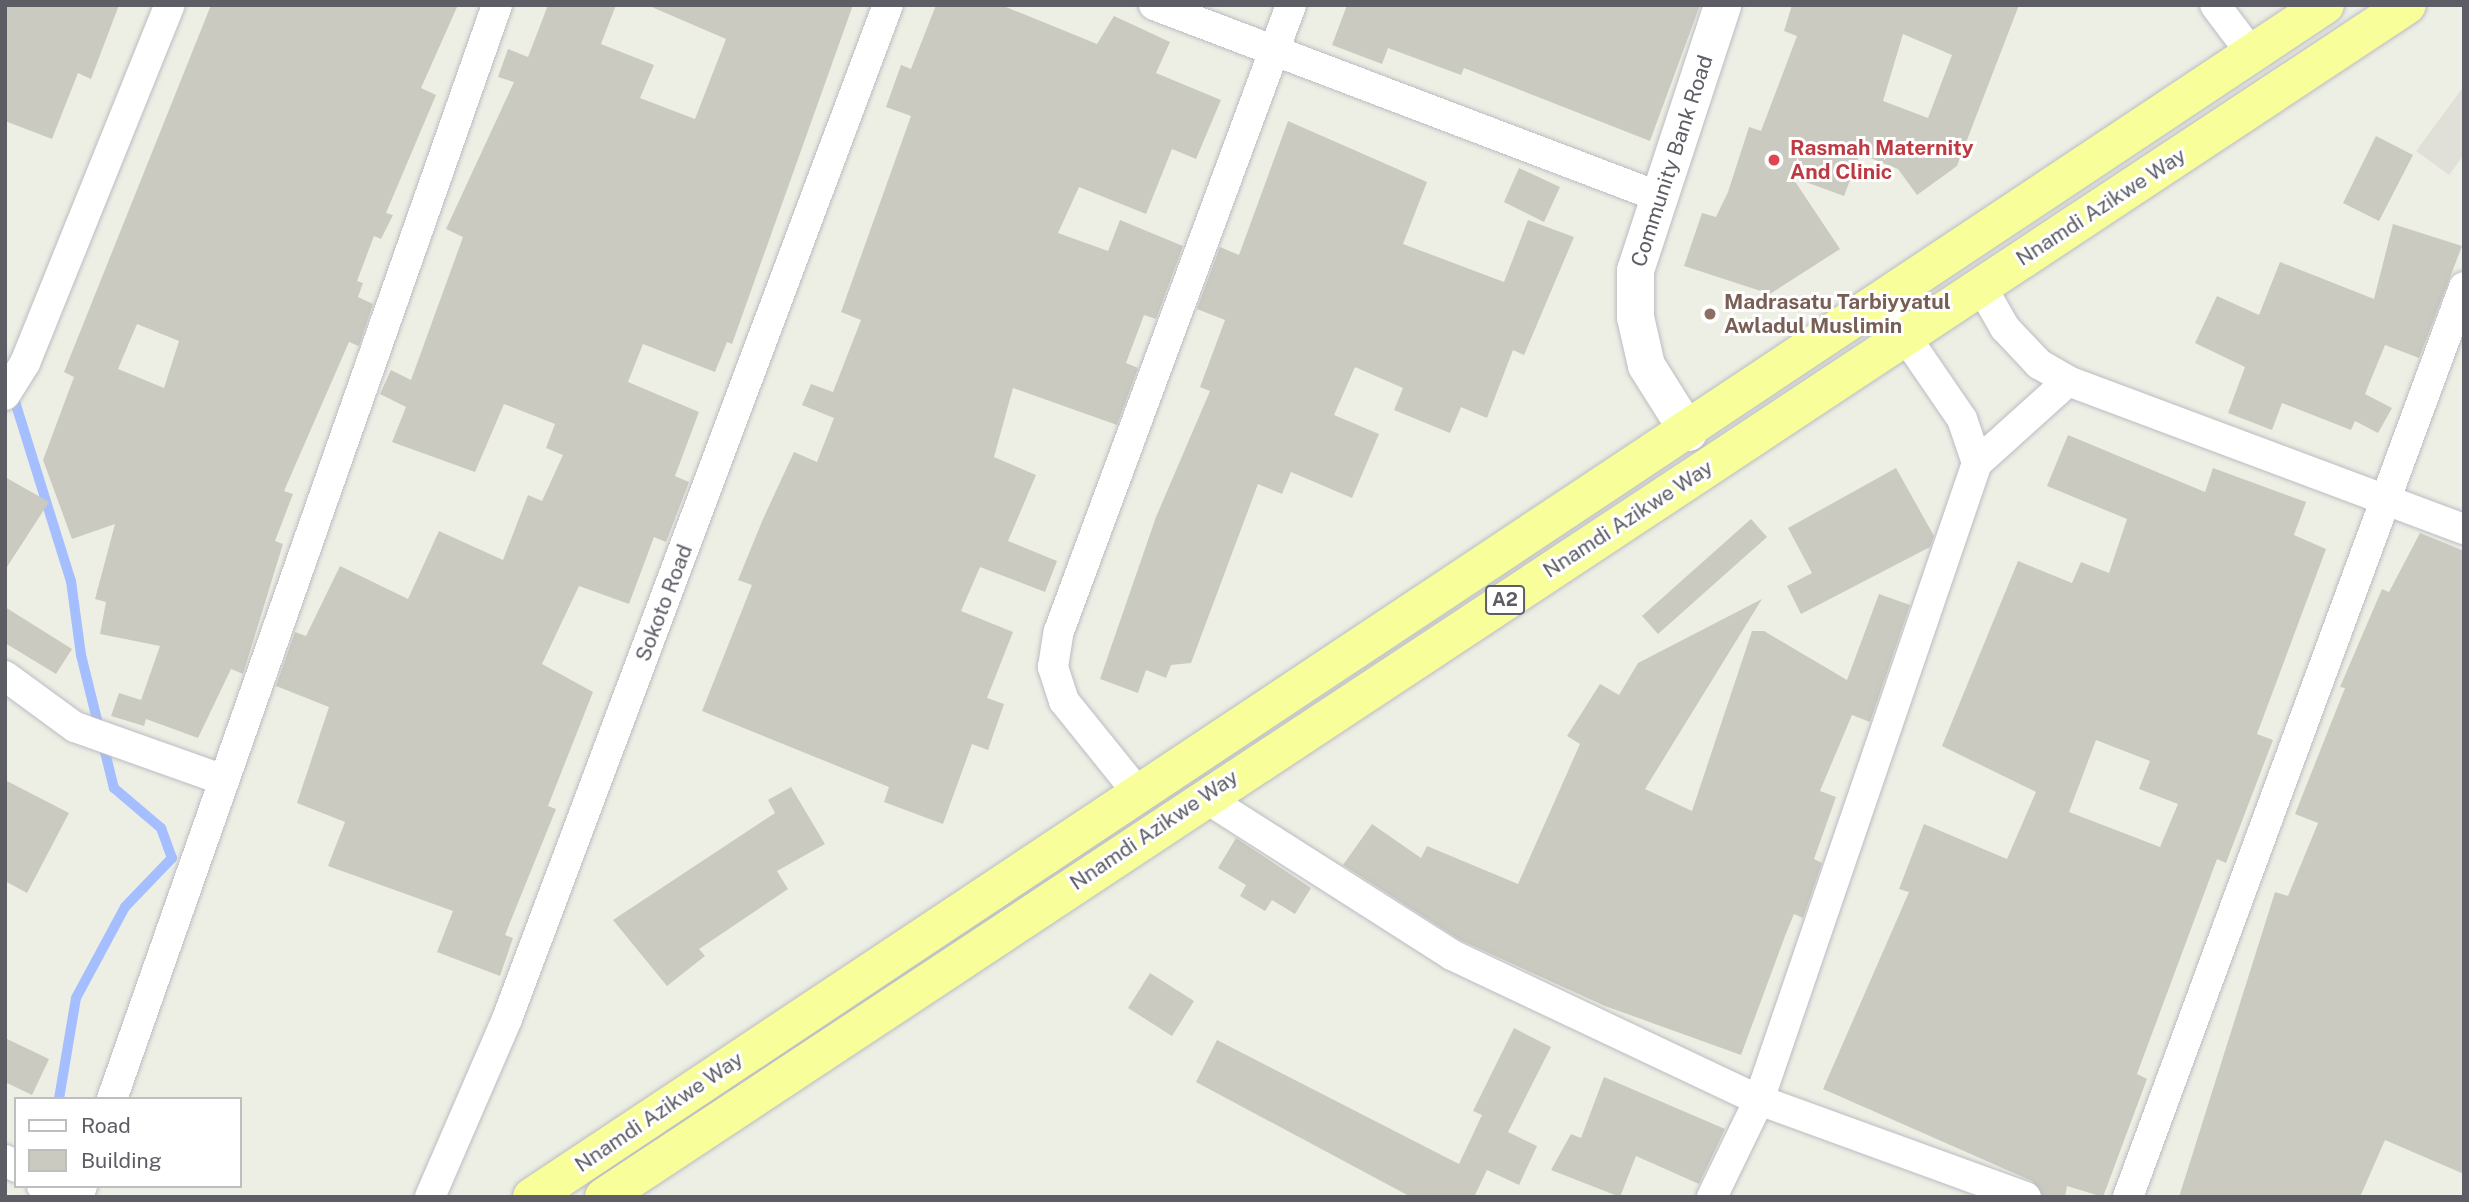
<!DOCTYPE html>
<html>
<head>
<meta charset="utf-8">
<style>
  body { margin:0 }
  #map { position:relative; width:2469px; height:1202px; overflow:hidden; background:#eeefe4; font-family:"Public Sans",sans-serif }
  div>[style] { position:absolute }
  [style*='--x'] { left:calc(var(--x)*1px); top:calc(var(--y)*1px); width:calc(var(--w)*1px); rotate:calc(var(--a)*1deg) }
  .industrial>* { inset:0; background:#e0e0d8 }
  .stream>* { height:10px; margin:-5px; padding:0 5px; transform-origin:5px; border-radius:5px; background:#a4beff }
  .building>* { inset:0; background:#cacac0 }
  .roads { filter:drop-shadow(0 0 2px #bbbcc3) drop-shadow(0 0 2px #bbbcc3) }
  .minor>* { height:30px; margin:-15px; padding:0 15px; transform-origin:15px; border-radius:15px; background:#fff }
  .tertiary>* { height:37px; margin:-18.5px; padding:0 18.5px; transform-origin:18.5px; border-radius:18.5px; background:#fff }
  .trunk>* { height:38px; margin:-19px; padding:0 19px; transform-origin:19px; border-radius:19px; background:#f8ff9a }
  .dots>* { width:19px; height:19px; translate:-50% -50%; box-sizing:border-box; border:4px solid #fff; border-radius:50% }
  span { translate:-50% -50%; white-space:nowrap; text-align:center; line-height:1.15; -webkit-text-stroke:6px #fff; paint-order:stroke }
  .shield-label span { padding:2px 5px; background:#fff; border:2px solid; border-radius:5px; -webkit-text-stroke-width:0 }
  .shield-label { font-size:19px; color:#5c5d65; font-weight:700 }
  .health-label { font-size:21px; color:#be3a42; font-weight:700 }
  .left { translate:0 -50%; text-align:left }
  .street-label { font-size:21px; color:#5c5d65 }
  .education-label { font-size:21px; color:#785e54; font-weight:700 }
  .frame { position:absolute; inset:0; border:7px solid #5c5d65; pointer-events:none }
  .legend { position:absolute; left:14px; top:1097px; width:228px; height:91px; box-sizing:border-box; background:#fff; border:2px solid #bebec1; margin:0; padding:9px 12px; list-style:none; font-size:21px; color:#5c5d65 }
  .legend li { display:flex; align-items:center; gap:14px; height:35px }
  .legend b { width:35px; border:2px solid #bebec1 }
</style>
</head>
<body>
<div id="map">
  <div class="industrial">
    <div style="clip-path:polygon(2464px 86px,2464px 155px,2449px 175px,2416px 151px)"></div>
  </div>
  <div class="stream">
    <div style="--x:12;--y:392;--w:198;--a:72.7"></div>
    <div style="--x:71;--y:581;--w:75;--a:82.3"></div>
    <div style="--x:81;--y:655;--w:137;--a:76.1"></div>
    <div style="--x:114;--y:788;--w:62;--a:40.4"></div>
    <div style="--x:161;--y:828;--w:32;--a:70"></div>
    <div style="--x:172;--y:858;--w:68;--a:133.8"></div>
    <div style="--x:125;--y:907;--w:103;--a:118.3"></div>
    <div style="--x:76;--y:998;--w:102;--a:99.6"></div>
  </div>
  <div class="building">
    <div style="clip-path:polygon(5px 5px,119px 5px,91px 79px,78px 73px,52px 139px,5px 121px)"></div>
    <div style="clip-path:polygon(evenodd,211px 5px,458px 5px,421px 88px,436px 95px,386px 213px,393px 215px,381px 239px,374px 236px,357px 281px,363px 283px,358px 297px,373px 304px,359px 346px,349px 342px,284px 491px,293px 494px,275px 541px,283px 544px,243px 674px,231px 669px,198px 738px,146px 719px,144px 726px,111px 716px,119px 693px,141px 700px,160px 646px,100px 634px,106px 602px,95px 599px,115px 524px,72px 539px,43px 460px,74px 377px,64px 372px,211px 5px,137px 324px,179px 341px,164px 388px,118px 369px,137px 324px)"></div>
    <div style="clip-path:polygon(548px 5px,616px 5px,601px 44px,654px 65px,640px 98px,695px 119px,726px 39px,647px 5px,853px 5px,732px 344px,727px 342px,715px 372px,643px 344px,628px 382px,699px 412px,675px 476px,689px 482px,666px 542px,654px 537px,629px 604px,579px 586px,542px 664px,593px 692px,548px 806px,556px 809px,505px 935px,513px 938px,500px 976px,437px 952px,453px 911px,328px 866px,345px 822px,297px 803px,329px 707px,276px 686px,295px 632px,306px 636px,340px 566px,408px 599px,439px 531px,503px 560px,528px 495px,542px 501px,563px 455px,546px 448px,555px 424px,504px 404px,475px 472px,392px 442px,406px 407px,380px 394px,391px 370px,411px 380px,463px 237px,446px 229px,514px 82px,498px 77px,508px 49px,528px 57px)"></div>
    <div style="clip-path:polygon(936px 5px,1001px 5px,1097px 44px,1114px 16px,1170px 42px,1156px 73px,1221px 100px,1196px 159px,1172px 149px,1146px 214px,1079px 187px,1058px 233px,1108px 251px,1120px 220px,1183px 246px,1156px 319px,1144px 315px,1126px 363px,1138px 368px,1117px 425px,1013px 388px,994px 457px,1036px 475px,1008px 541px,1057px 561px,1045px 592px,980px 567px,961px 611px,1013px 632px,987px 698px,1004px 704px,988px 750px,972px 744px,943px 824px,884px 802px,889px 787px,702px 711px,752px 585px,738px 580px,763px 519px,794px 452px,817px 462px,834px 418px,802px 405px,811px 384px,833px 392px,861px 320px,841px 312px,911px 116px,886px 107px,901px 65px,911px 69px)"></div>
    <div style="clip-path:polygon(1347px 5px,1700px 5px,1650px 141px,1464px 68px,1461px 75px,1388px 48px,1382px 64px,1332px 45px)"></div>
    <div style="clip-path:polygon(evenodd,1792px 5px,2019px 5px,1957px 166px,1917px 195px,1898px 169px,1860px 154px,1844px 196px,1792px 177px,1840px 249px,1770px 294px,1684px 266px,1702px 213px,1716px 217px,1728px 192px,1749px 127px,1761px 131px,1797px 36px,1784px 31px,1792px 5px,1903px 34px,1952px 55px,1928px 118px,1883px 101px,1903px 34px)"></div>
    <div style="clip-path:polygon(1288px 121px,1427px 182px,1403px 244px,1504px 282px,1528px 220px,1574px 237px,1524px 355px,1513px 350px,1487px 418px,1461px 407px,1450px 433px,1394px 410px,1403px 388px,1355px 367px,1334px 415px,1379px 434px,1352px 498px,1291px 472px,1282px 494px,1258px 484px,1191px 663px,1171px 665px,1166px 678px,1146px 670px,1138px 693px,1100px 679px,1156px 517px,1210px 391px,1200px 387px,1225px 320px,1197px 309px,1220px 247px,1239px 255px)"></div>
    <div style="clip-path:polygon(2376px 136px,2413px 155px,2379px 221px,2343px 203px)"></div>
    <div style="clip-path:polygon(1519px 168px,1560px 187px,1544px 222px,1504px 202px)"></div>
    <div style="clip-path:polygon(2393px 224px,2462px 246px,2419px 358px,2385px 345px,2365px 394px,2392px 408px,2378px 433px,2355px 421px,2351px 430px,2282px 403px,2272px 430px,2228px 413px,2245px 367px,2195px 343px,2217px 296px,2259px 315px,2280px 262px,2374px 299px)"></div>
    <div style="clip-path:polygon(evenodd,2068px 435px,2205px 492px,2213px 468px,2306px 502px,2294px 535px,2326px 549px,2257px 734px,2273px 740px,2226px 863px,2217px 859px,2137px 1074px,2147px 1079px,2103px 1197px,2067px 1186px,2065px 1197px,2043px 1197px,2032px 1181px,1823px 1089px,1909px 892px,1899px 889px,1924px 824px,2007px 859px,2036px 792px,1942px 746px,2018px 561px,2072px 583px,2081px 562px,2109px 573px,2127px 519px,2047px 486px,2068px 435px,2096px 740px,2150px 761px,2139px 789px,2178px 804px,2160px 847px,2069px 812px,2096px 740px)"></div>
    <div style="clip-path:polygon(1896px 468px,1934px 536px,1930px 547px,1801px 614px,1787px 586px,1812px 573px,1788px 528px)"></div>
    <div style="clip-path:polygon(5px 477px,49px 502px,5px 570px)"></div>
    <div style="clip-path:polygon(1751px 519px,1767px 537px,1658px 634px,1642px 616px)"></div>
    <div style="clip-path:polygon(2420px 533px,2464px 551px,2464px 1174px,2385px 1140px,2360px 1197px,2179px 1197px,2275px 892px,2288px 896px,2318px 823px,2295px 814px,2345px 688px,2340px 687px,2382px 589px,2389px 592px)"></div>
    <div style="clip-path:polygon(1879px 594px,1910px 605px,1870px 722px,1852px 715px,1820px 791px,1836px 797px,1814px 859px,1822px 863px,1803px 918px,1794px 914px,1785px 936px,1741px 1055px,1605px 1006px,1460px 940px,1343px 865px,1372px 824px,1421px 858px,1427px 846px,1518px 884px,1580px 744px,1567px 736px,1600px 684px,1619px 695px,1638px 663px,1762px 599px,1645px 789px,1692px 811px,1752px 631px,1764px 631px,1847px 680px)"></div>
    <div style="clip-path:polygon(5px 607px,72px 649px,56px 674px,5px 643px)"></div>
    <div style="clip-path:polygon(5px 780px,69px 813px,27px 893px,5px 881px)"></div>
    <div style="clip-path:polygon(791px 787px,825px 844px,777px 871px,788px 889px,699px 949px,705px 956px,667px 986px,613px 920px,775px 813px,768px 800px)"></div>
    <div style="clip-path:polygon(1236px 838px,1311px 888px,1295px 914px,1272px 900px,1265px 911px,1240px 896px,1246px 885px,1218px 868px)"></div>
    <div style="clip-path:polygon(1150px 973px,1194px 1001px,1172px 1036px,1128px 1008px)"></div>
    <div style="clip-path:polygon(1514px 1028px,1551px 1047px,1508px 1132px,1537px 1146px,1519px 1185px,1487px 1170px,1474px 1197px,1411px 1197px,1196px 1082px,1217px 1040px,1459px 1164px,1482px 1115px,1473px 1111px)"></div>
    <div style="clip-path:polygon(5px 1038px,49px 1059px,32px 1095px,5px 1082px)"></div>
    <div style="clip-path:polygon(1604px 1077px,1725px 1129px,1699px 1184px,1636px 1156px,1620px 1197px,1551px 1170px,1571px 1134px,1581px 1138px)"></div>
  </div>
  <div class="roads">
    <div class="minor">
      <div style="--x:1154;--y:5;--w:538;--a:20.79"></div>
      <div style="--x:2215;--y:5;--w:61;--a:52.9"></div>
      <div style="--x:1981;--y:286;--w:48;--a:60.3"></div>
      <div style="--x:2005;--y:328;--w:50;--a:46.6"></div>
      <div style="--x:2039;--y:364;--w:34;--a:30"></div>
      <div style="--x:2068;--y:381;--w:423;--a:20.5"></div>
      <div style="--x:5;--y:395;--w:38;--a:-58"></div>
      <div style="--x:25;--y:363;--w:386;--a:-68"></div>
      <div style="--x:1977;--y:463;--w:122;--a:-42"></div>
      <div style="--x:5;--y:676;--w:87;--a:36.1"></div>
      <div style="--x:75;--y:727;--w:158;--a:19.6"></div>
      <div style="--x:1138;--y:793;--w:118;--a:-128.8"></div>
      <div style="--x:1064;--y:701;--w:36;--a:-108"></div>
      <div style="--x:1053;--y:667;--w:36;--a:-81"></div>
      <div style="--x:1059;--y:631;--w:668;--a:-69.66"></div>
      <div style="--x:1204;--y:797;--w:294;--a:32.5"></div>
      <div style="--x:1452;--y:955;--w:340;--a:25.3"></div>
      <div style="--x:1759;--y:1100;--w:284;--a:20"></div>
      <div style="--x:112;--y:1099;--w:1160;--a:-70.61"></div>
      <div style="--x:5;--y:1160;--w:13;--a:32"></div>
      <div style="--x:42;--y:1186;--w:18;--a:38"></div>
      <div style="--x:78;--y:1197;--w:12;--a:-70"></div>
      <div style="--x:430;--y:1197;--w:194;--a:-66.6"></div>
      <div style="--x:507;--y:1019;--w:1083;--a:-69.41"></div>
      <div style="--x:1712;--y:1197;--w:108;--a:-64.1"></div>
      <div style="--x:1759;--y:1100;--w:673;--a:-71.11"></div>
      <div style="--x:1977;--y:463;--w:46;--a:-108.8"></div>
      <div style="--x:1962;--y:419;--w:142;--a:-124.4"></div>
      <div style="--x:2128;--y:1197;--w:970;--a:-69.73"></div>
    </div>
    <div class="tertiary">
      <div style="--x:1688;--y:432;--w:79;--a:-122.1"></div>
      <div style="--x:1646;--y:365;--w:49;--a:-102.9"></div>
      <div style="--x:1635;--y:317;--w:47;--a:-90"></div>
      <div style="--x:1635;--y:270;--w:279;--a:-71.8"></div>
    </div>
    <div class="trunk">
      <div style="--x:532;--y:1197;--w:2153;--a:-33.62"></div>
      <div style="--x:604;--y:1197;--w:2161;--a:-33.47"></div>
    </div>
  </div>
  <div class="dots">
    <div style="left:1774px;top:160px;background:#e0444e"></div>
    <div style="left:1710px;top:314px;background:#8d6e63"></div>
  </div>
  <div class="shield-label">
    <span style="left:1505px;top:600px">A2</span>
  </div>
  <div class="health-label">
    <span class="left" style="left:1790px;top:160px">Rasmah Maternity<br>And Clinic</span>
  </div>
  <div class="street-label">
    <span style="left:1672px;top:161px;rotate:-72deg">Community Bank Road</span>
    <span style="left:2101px;top:207px;rotate:-33deg">Nnamdi Azikwe Way</span>
    <span style="left:1628px;top:519px;rotate:-33deg">Nnamdi Azikwe Way</span>
    <span style="left:664px;top:603px;rotate:-69deg">Sokoto Road</span>
    <span style="left:1154px;top:830px;rotate:-34deg">Nnamdi Azikwe Way</span>
    <span style="left:659px;top:1112px;rotate:-34deg">Nnamdi Azikwe Way</span>
  </div>
  <div class="education-label">
    <span class="left" style="left:1724px;top:314px">Madrasatu Tarbiyyatul<br>Awladul Muslimin</span>
  </div>
  <div class="frame"></div>
  <ul class="legend">
  <li><b style="height:9px;background:#fff"></b>Road</li>
  <li><b style="height:19px;background:#cacac0"></b>Building</li>
  </ul>
</div>
</body>
</html>
